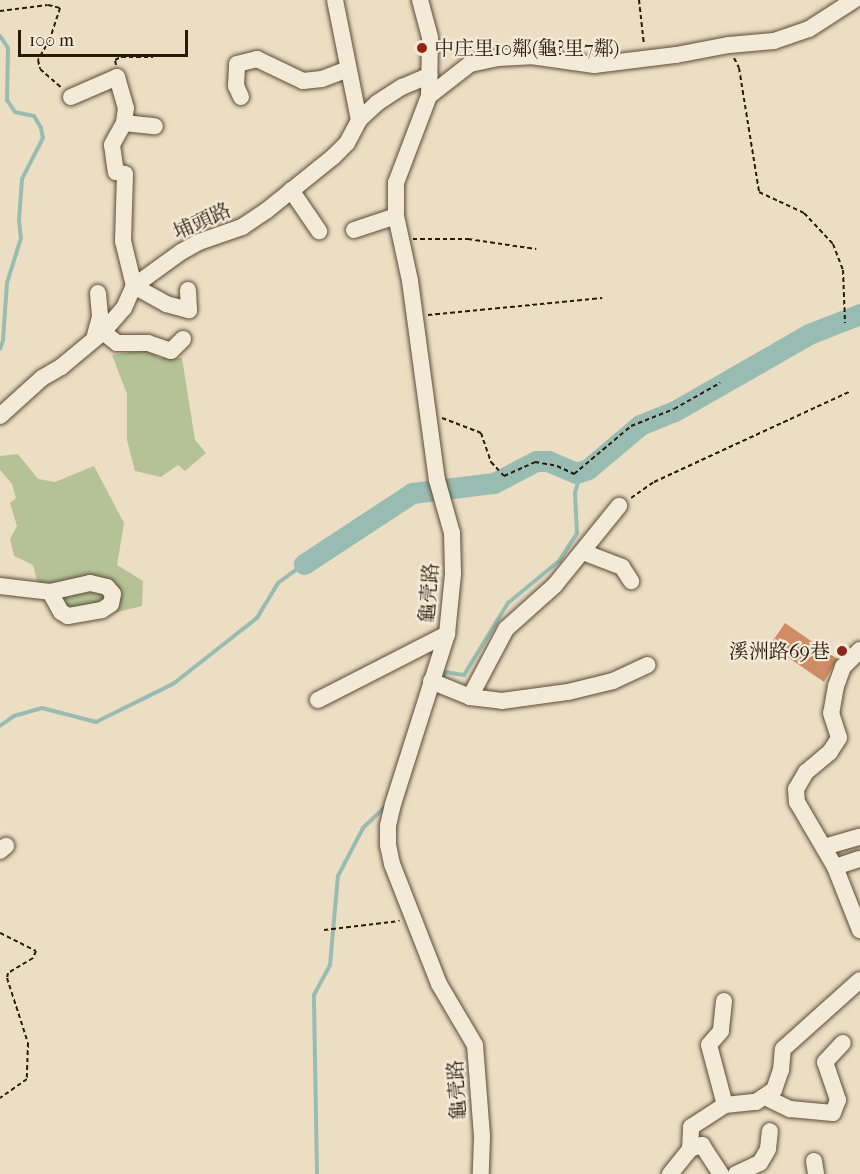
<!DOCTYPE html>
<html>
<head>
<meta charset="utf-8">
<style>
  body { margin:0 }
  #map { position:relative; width:860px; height:1174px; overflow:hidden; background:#ecdec3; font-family:"IM FELL French Canon","Noto Serif TC",serif }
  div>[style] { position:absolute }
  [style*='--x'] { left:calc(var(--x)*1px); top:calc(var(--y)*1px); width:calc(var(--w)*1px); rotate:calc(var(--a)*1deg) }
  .green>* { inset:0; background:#b4c296 }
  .stream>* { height:4px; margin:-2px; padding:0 2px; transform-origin:2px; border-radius:2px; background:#99bcb2 }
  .river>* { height:21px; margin:-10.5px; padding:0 10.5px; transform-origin:10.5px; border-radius:10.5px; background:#99bcb2 }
  .building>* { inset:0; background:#ce8b64 }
  .path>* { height:2px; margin-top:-1px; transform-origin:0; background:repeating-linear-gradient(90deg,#2a1a0a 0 4.5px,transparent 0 7.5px) }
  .roads { filter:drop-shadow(0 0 2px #5a4b38) drop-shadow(0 0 2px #5a4b38) }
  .minor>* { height:16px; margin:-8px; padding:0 8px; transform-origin:8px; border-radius:8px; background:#f3ead8 }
  .dots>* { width:16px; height:16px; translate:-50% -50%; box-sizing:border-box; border:3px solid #f3ead8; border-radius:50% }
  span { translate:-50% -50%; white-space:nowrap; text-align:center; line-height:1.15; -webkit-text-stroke:4.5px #f3ead8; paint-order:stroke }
  .poi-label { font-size:20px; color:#2a1a0a }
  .left { translate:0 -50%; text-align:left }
  .right { translate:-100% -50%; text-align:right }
  .street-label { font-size:20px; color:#2a1a0a }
  .scale { position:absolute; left:18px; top:30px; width:170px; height:27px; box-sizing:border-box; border:3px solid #2a1a0a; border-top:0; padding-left:8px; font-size:18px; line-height:21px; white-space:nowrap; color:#2a1a0a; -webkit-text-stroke:4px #f3ead8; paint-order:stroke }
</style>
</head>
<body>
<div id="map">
  <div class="green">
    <div style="clip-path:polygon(147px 350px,160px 358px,182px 358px,195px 440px,206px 453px,185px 471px,178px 465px,161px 477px,135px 471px,127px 440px,127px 394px,112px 355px)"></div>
    <div style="clip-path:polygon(18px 454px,38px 479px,55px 482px,94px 466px,124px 523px,117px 565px,143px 581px,142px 606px,85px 620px,57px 619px,38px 584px,33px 565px,14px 556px,10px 539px,17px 526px,10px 503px,16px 498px,12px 484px,0 470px,0 456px)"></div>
  </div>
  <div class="stream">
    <div style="--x:0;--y:36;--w:14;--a:56"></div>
    <div style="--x:8;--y:48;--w:52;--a:91.1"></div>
    <div style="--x:7;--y:100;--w:14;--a:56"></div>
    <div style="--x:15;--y:112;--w:19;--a:12"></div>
    <div style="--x:34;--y:116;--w:14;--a:60"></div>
    <div style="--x:41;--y:128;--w:10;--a:79"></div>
    <div style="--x:43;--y:138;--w:46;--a:117.1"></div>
    <div style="--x:22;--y:179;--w:41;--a:94.2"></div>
    <div style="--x:19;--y:220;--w:18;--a:84"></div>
    <div style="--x:21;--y:238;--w:47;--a:107.3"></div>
    <div style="--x:7;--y:283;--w:57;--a:94"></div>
    <div style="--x:3;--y:340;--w:9;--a:108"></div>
    <div style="--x:442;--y:680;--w:9;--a:-69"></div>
    <div style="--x:445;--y:672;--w:19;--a:9"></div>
    <div style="--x:464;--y:675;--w:84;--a:-58.6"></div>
    <div style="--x:508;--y:603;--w:66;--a:-39.5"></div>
    <div style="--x:559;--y:561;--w:33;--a:-57"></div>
    <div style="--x:577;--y:533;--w:40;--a:-92.9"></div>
    <div style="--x:575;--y:493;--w:23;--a:-75"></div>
    <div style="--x:0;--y:726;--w:17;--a:-36"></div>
    <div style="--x:14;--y:716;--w:29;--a:-16"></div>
    <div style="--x:42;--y:708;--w:56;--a:14.5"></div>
    <div style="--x:96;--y:722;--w:86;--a:-26.3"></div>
    <div style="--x:173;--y:684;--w:107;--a:-38.2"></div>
    <div style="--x:257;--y:618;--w:41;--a:-59"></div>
    <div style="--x:278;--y:583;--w:32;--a:-36"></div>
    <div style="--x:317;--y:1174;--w:179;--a:-91"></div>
    <div style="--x:314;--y:995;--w:34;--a:-62"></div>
    <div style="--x:330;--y:965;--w:89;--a:-84.9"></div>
    <div style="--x:338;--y:876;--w:54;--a:-62.5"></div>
    <div style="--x:363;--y:828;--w:33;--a:-44"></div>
  </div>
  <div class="river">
    <div style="--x:304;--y:564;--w:129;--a:-33.3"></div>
    <div style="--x:412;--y:493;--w:83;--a:-7"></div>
    <div style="--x:494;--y:483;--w:47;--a:-27.6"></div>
    <div style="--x:536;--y:461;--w:12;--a:0"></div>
    <div style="--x:548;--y:461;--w:30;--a:23"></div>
    <div style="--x:576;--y:473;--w:13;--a:-18"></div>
    <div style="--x:588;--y:469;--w:68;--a:-40.2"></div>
    <div style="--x:640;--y:425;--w:35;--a:-22"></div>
    <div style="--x:673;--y:412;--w:157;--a:-29.8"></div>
    <div style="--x:809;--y:334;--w:55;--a:-21.4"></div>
  </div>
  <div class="building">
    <div style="clip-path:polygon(785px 623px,837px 659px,824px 682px,770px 645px)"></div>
  </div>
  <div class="path">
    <div style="--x:639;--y:0;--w:45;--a:83.7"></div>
    <div style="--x:0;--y:11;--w:48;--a:-7.1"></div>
    <div style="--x:48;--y:5;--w:12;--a:14"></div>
    <div style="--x:60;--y:8;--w:33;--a:108"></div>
    <div style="--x:50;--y:39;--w:24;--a:120"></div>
    <div style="--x:38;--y:60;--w:9;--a:77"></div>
    <div style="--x:40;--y:69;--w:30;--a:41"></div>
    <div style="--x:734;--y:58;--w:11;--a:63"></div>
    <div style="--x:739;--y:68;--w:126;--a:80.8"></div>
    <div style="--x:759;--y:192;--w:50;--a:25"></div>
    <div style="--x:804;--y:213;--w:42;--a:46.9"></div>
    <div style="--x:833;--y:244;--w:28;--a:69"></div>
    <div style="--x:843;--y:270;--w:53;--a:87.8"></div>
    <div style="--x:116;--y:65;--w:5;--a:-101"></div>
    <div style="--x:115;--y:60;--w:7;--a:-27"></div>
    <div style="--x:121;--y:57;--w:32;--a:0"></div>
    <div style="--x:413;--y:239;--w:55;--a:0"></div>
    <div style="--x:468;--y:239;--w:69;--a:8.4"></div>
    <div style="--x:428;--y:315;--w:175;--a:-5.6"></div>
    <div style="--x:442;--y:418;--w:42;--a:21"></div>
    <div style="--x:481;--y:433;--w:31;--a:71"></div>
    <div style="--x:491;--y:462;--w:19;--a:47"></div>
    <div style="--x:504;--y:476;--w:34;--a:-24"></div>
    <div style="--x:535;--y:462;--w:22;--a:10"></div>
    <div style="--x:557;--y:466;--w:19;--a:25"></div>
    <div style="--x:574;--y:474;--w:75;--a:-40.1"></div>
    <div style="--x:631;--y:426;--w:46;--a:-21.6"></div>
    <div style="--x:674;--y:409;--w:53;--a:-29.5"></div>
    <div style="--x:631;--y:498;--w:28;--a:-35"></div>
    <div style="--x:654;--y:482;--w:215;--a:-24.8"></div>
    <div style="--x:324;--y:930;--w:76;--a:-6.8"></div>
    <div style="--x:0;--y:933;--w:40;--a:26.6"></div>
    <div style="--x:36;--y:951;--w:8;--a:113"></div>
    <div style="--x:33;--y:958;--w:29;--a:149"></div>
    <div style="--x:8;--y:973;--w:5;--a:101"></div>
    <div style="--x:7;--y:978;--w:68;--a:72.1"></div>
    <div style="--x:28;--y:1043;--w:36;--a:92"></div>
    <div style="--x:27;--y:1079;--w:33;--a:145"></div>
  </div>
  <div class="roads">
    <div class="minor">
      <div style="--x:335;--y:0;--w:122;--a:78.7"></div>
      <div style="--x:420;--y:0;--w:39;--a:75"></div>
      <div style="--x:430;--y:38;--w:58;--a:91"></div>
      <div style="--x:429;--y:96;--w:93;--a:110.8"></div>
      <div style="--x:396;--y:183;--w:33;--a:90"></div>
      <div style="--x:396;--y:216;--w:66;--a:77.8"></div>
      <div style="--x:410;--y:281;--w:201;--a:82.3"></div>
      <div style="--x:437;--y:480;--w:55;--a:74.2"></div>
      <div style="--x:452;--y:533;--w:41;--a:88.6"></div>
      <div style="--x:453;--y:574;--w:60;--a:95.7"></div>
      <div style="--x:447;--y:634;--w:178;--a:107.6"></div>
      <div style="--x:393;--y:804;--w:23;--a:103"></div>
      <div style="--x:388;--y:826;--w:19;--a:90"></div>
      <div style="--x:388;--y:845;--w:19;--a:78"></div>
      <div style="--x:392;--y:864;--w:129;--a:68.6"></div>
      <div style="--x:439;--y:984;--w:71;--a:59.5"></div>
      <div style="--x:475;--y:1045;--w:92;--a:85.6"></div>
      <div style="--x:482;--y:1137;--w:37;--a:92"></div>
      <div style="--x:429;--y:96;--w:52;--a:-38"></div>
      <div style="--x:470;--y:64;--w:29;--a:-12"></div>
      <div style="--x:498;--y:58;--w:33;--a:-3"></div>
      <div style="--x:531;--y:56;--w:64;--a:8.1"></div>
      <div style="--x:594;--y:65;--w:83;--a:-7"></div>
      <div style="--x:676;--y:55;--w:54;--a:-10.7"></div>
      <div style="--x:729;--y:45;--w:45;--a:-5.1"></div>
      <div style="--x:774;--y:41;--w:37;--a:-19"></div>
      <div style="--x:809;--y:29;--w:54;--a:-32.8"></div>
      <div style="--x:71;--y:97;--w:50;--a:-23.5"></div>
      <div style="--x:117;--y:77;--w:32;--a:74"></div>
      <div style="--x:126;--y:108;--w:15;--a:98"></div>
      <div style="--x:124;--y:123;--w:25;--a:119"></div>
      <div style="--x:112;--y:145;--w:27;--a:82"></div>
      <div style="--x:116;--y:172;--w:9;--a:13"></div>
      <div style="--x:125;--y:174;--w:67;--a:91.7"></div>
      <div style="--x:123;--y:241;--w:46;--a:76.3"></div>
      <div style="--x:134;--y:286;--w:37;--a:29"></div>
      <div style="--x:166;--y:304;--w:24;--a:15"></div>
      <div style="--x:189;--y:310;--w:20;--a:-93"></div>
      <div style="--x:241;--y:97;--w:12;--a:-114"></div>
      <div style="--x:236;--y:86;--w:22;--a:-87"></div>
      <div style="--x:237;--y:64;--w:21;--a:-14"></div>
      <div style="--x:257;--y:59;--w:51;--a:25.6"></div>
      <div style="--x:303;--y:81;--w:19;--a:-6"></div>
      <div style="--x:322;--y:79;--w:28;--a:-21"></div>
      <div style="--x:124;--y:123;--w:31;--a:6"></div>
      <div style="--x:291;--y:190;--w:50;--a:55.7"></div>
      <div style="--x:354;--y:230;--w:44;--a:-18.4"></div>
      <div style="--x:103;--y:332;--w:18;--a:38"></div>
      <div style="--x:117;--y:343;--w:31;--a:0"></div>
      <div style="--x:148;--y:343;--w:24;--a:19"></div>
      <div style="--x:171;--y:351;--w:17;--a:-45"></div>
      <div style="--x:94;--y:339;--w:24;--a:-75"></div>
      <div style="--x:100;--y:316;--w:23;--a:-95"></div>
      <div style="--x:0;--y:416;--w:57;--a:-42.1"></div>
      <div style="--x:42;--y:378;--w:22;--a:-30"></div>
      <div style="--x:61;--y:367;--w:55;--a:-39.8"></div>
      <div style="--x:103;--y:332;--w:32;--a:-49"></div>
      <div style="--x:124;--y:308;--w:24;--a:-66"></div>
      <div style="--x:134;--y:286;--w:58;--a:-35.9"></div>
      <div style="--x:181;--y:252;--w:21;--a:-29"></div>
      <div style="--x:199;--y:242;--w:46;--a:-19.2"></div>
      <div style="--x:242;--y:227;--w:29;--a:-34"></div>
      <div style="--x:266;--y:211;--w:86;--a:-38.9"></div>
      <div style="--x:333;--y:157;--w:20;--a:-45"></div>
      <div style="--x:347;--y:143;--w:26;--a:-62"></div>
      <div style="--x:359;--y:120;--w:25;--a:-43"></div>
      <div style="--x:377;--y:103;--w:30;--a:-33"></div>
      <div style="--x:402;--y:87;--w:30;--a:-23"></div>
      <div style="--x:583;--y:552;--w:42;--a:21"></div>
      <div style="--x:622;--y:567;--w:17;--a:57"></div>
      <div style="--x:0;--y:586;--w:50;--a:6.8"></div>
      <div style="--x:50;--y:592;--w:41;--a:-12.7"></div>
      <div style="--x:90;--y:583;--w:17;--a:13"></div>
      <div style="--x:107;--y:587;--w:9;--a:49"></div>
      <div style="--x:113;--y:594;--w:10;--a:101"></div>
      <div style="--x:111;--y:604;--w:11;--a:146"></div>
      <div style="--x:102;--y:610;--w:35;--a:170"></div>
      <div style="--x:68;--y:616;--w:8;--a:-150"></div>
      <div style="--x:61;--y:612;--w:23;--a:-119"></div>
      <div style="--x:860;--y:650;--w:24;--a:135"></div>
      <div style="--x:843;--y:667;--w:20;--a:110"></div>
      <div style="--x:836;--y:686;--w:27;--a:100"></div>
      <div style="--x:831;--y:713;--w:26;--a:72"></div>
      <div style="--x:839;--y:738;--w:17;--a:123"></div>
      <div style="--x:830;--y:752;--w:31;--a:140"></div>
      <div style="--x:806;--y:772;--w:20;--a:120"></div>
      <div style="--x:796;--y:789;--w:13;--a:86"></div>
      <div style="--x:797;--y:802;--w:75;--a:59.7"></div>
      <div style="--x:835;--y:867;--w:68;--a:68.4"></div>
      <div style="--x:431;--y:681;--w:42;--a:22.3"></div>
      <div style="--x:470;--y:697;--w:32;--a:7"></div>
      <div style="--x:502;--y:701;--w:67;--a:-7.8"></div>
      <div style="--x:568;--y:692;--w:46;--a:-13.7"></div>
      <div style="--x:613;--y:681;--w:38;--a:-25"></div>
      <div style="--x:470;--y:697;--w:77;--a:-62.1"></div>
      <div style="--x:506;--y:629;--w:66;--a:-41.9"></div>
      <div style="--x:555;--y:585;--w:102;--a:-51"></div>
      <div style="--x:318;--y:700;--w:145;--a:-27.1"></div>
      <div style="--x:824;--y:847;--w:37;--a:-16"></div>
      <div style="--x:0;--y:851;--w:8;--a:-40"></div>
      <div style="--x:835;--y:867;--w:26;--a:-18"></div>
      <div style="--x:724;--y:1001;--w:30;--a:96"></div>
      <div style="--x:721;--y:1031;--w:18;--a:131"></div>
      <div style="--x:709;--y:1045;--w:62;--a:75.1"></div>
      <div style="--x:765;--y:1097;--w:28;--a:26"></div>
      <div style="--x:790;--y:1109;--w:43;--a:5.3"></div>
      <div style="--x:833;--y:1113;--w:14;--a:-69"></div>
      <div style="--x:838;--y:1100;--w:40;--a:-108.9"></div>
      <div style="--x:825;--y:1062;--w:26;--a:-47"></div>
      <div style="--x:690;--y:1149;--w:13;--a:-18"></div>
      <div style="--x:702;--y:1145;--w:35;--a:57"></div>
      <div style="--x:814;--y:1161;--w:13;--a:81"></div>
      <div style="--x:670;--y:1174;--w:32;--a:-51"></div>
      <div style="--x:690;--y:1149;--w:22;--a:-87"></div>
      <div style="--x:691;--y:1127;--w:40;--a:-32.9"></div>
      <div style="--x:725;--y:1105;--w:31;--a:-6"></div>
      <div style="--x:756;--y:1102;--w:22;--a:-34"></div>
      <div style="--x:774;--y:1090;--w:21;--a:-71"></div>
      <div style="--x:781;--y:1070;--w:21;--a:-85"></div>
      <div style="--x:783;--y:1049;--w:103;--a:-41.9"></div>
      <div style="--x:736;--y:1174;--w:26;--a:-25"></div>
      <div style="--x:760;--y:1163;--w:16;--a:-60"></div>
      <div style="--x:768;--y:1149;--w:18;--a:-84"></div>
    </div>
  </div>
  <div class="dots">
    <div style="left:422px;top:48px;background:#8f2418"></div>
    <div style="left:842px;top:651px;background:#8f2418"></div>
  </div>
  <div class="poi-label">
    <span class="left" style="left:434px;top:48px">中庄里10鄰(龜?里7鄰)</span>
    <span class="right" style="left:830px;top:651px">溪洲路69巷</span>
  </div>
  <div class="street-label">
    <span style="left:202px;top:221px;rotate:-24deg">埔頭路</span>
    <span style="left:429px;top:593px;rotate:-86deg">龜壳路</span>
    <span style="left:457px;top:1090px;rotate:-94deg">龜壳路</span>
  </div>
  <div class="scale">100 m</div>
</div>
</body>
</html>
